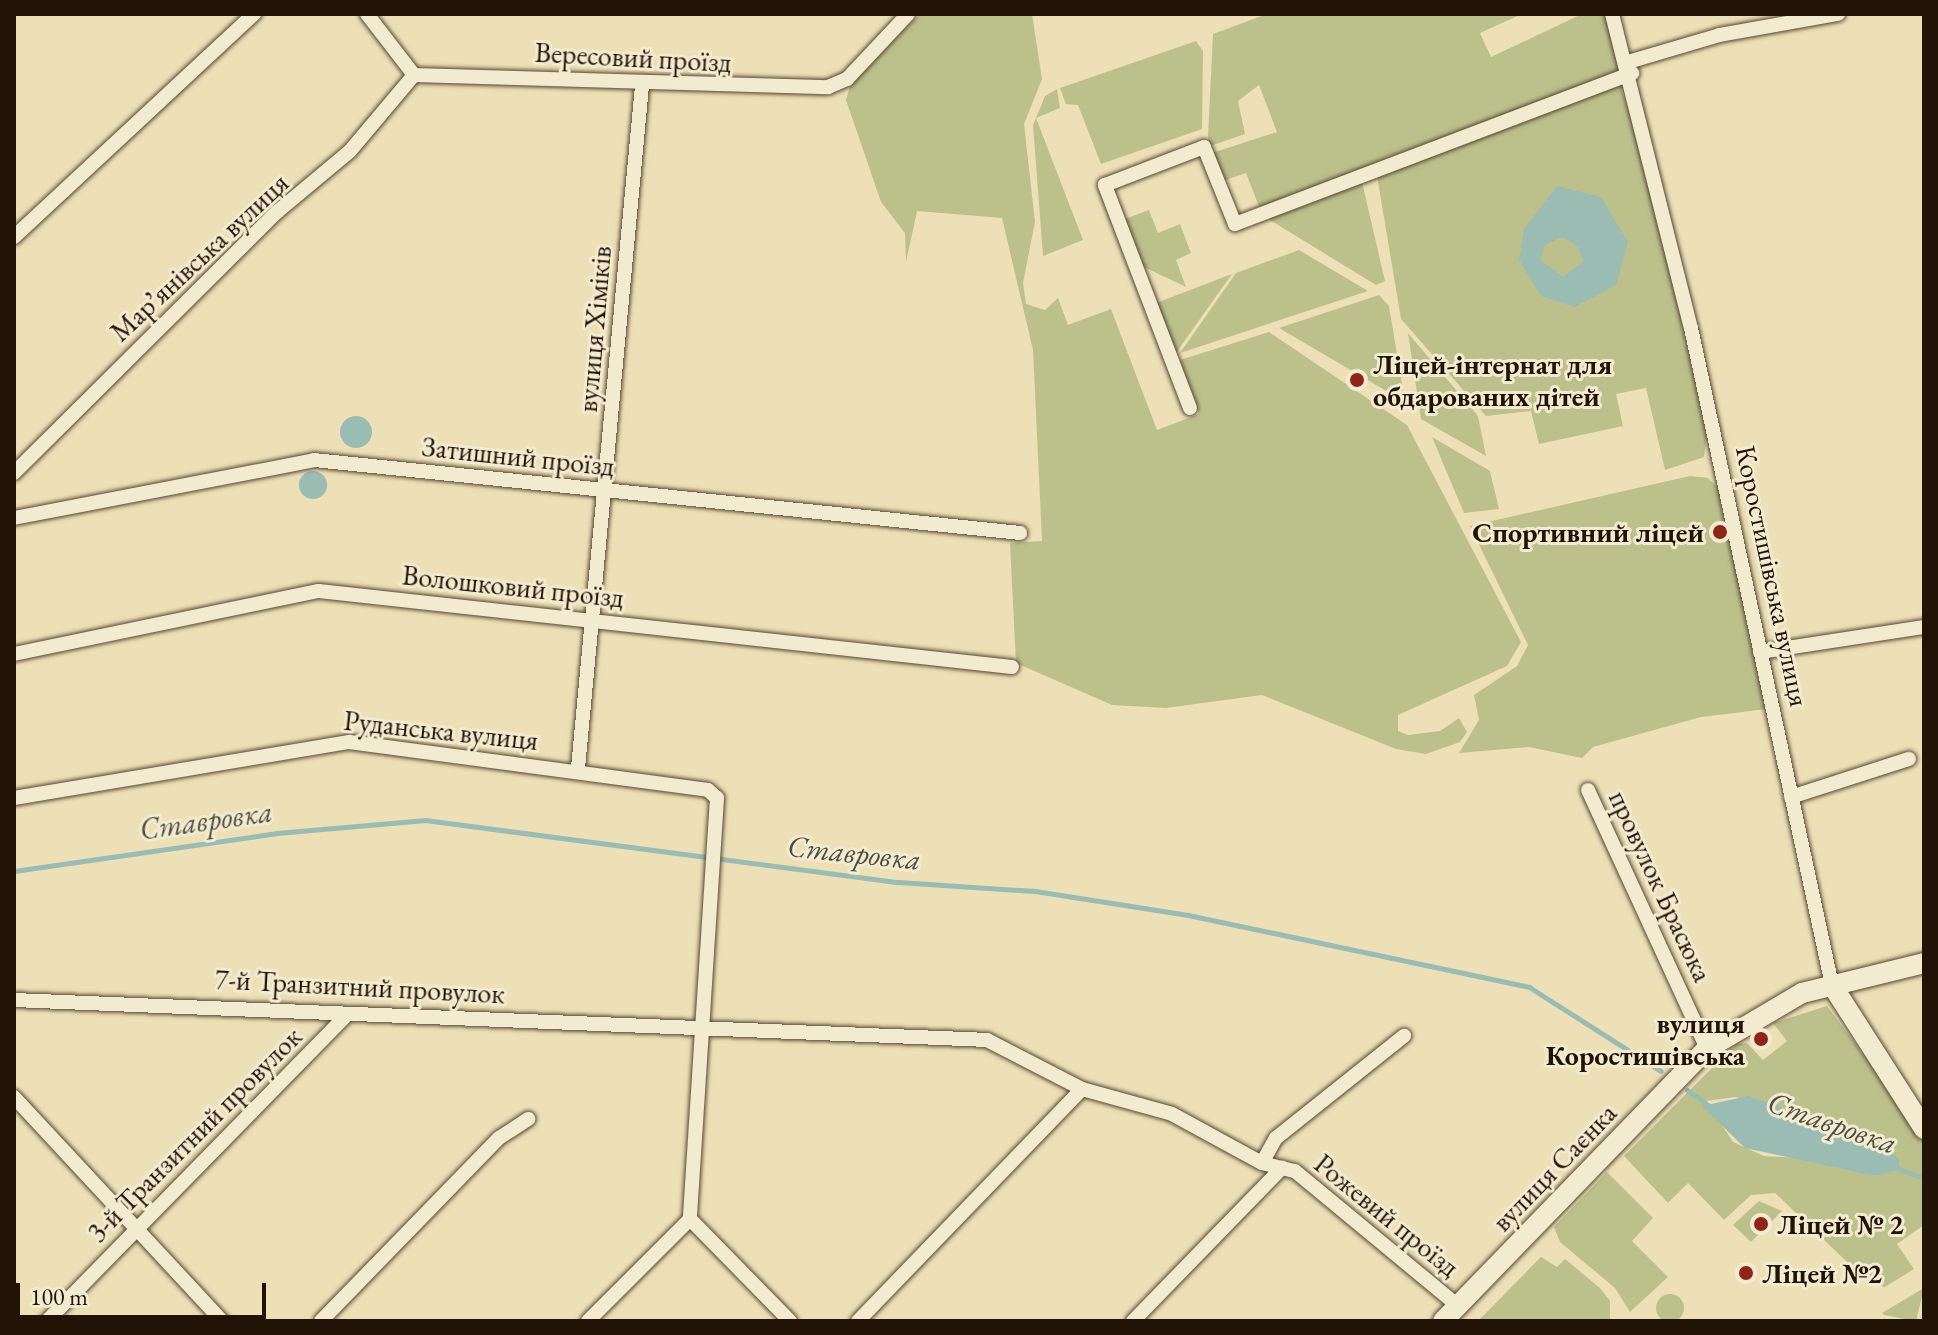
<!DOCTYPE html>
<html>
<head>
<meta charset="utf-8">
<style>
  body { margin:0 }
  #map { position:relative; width:1938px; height:1335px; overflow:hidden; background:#ede0b6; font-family:"EB Garamond",serif }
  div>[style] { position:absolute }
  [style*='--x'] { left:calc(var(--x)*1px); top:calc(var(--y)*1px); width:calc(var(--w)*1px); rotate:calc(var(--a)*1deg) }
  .green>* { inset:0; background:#bcc18b }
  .round { border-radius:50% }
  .water>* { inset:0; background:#9abcb3 }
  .stream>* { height:5px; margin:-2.5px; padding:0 2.5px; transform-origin:2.5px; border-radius:2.5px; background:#9abcb3 }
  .roads { filter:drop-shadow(0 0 2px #554633) drop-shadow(0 0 2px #554633) }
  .street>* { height:14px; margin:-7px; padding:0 7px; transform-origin:7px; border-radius:7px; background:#f3ebd0 }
  .secondary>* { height:20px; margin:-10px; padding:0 10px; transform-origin:10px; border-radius:10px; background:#f3ebd0 }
  .dots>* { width:22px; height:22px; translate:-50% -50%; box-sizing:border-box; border:4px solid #f3ebd0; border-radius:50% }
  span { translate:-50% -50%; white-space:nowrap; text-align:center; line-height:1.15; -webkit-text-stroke:6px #f3ebd0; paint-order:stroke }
  .street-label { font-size:28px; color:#221307 }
  .poi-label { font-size:28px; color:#221307; font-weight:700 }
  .left { translate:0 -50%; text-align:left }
  .right { translate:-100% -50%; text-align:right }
  .water-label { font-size:30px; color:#4c4e43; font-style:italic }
  .frame { position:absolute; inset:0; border:16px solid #221307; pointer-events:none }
  .scale { position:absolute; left:16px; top:1283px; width:250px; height:36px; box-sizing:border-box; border:4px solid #221307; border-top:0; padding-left:10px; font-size:24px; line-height:28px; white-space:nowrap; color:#221307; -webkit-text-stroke:6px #f3ebd0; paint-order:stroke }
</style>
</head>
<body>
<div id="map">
  <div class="green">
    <div style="clip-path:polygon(920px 14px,1032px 14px,1042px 79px,1024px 124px,1035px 222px,1023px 283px,1026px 304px,1045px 310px,1058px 298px,1068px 325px,1111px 309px,1157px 430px,1199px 414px,1180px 360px,1269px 332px,1407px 425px,1521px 642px,1507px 666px,1398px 715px,1398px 731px,1408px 735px,1440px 731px,1459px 718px,1467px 732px,1460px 742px,1426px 754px,1396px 749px,1262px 695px,1166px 708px,1112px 705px,1016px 663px,1010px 543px,1042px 541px,1033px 350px,1002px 218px,917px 211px,906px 262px,905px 233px,881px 202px,846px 100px,851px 83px)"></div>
    <div style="clip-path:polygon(1267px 14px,1522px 14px,1480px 33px,1491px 57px,1582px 14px,1605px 14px,1621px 64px,1619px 72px,1260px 209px,1246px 173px,1223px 181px,1212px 153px,1277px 132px,1259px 85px,1238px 101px,1245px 134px,1210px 146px,1208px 136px,1213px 34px)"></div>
    <div style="clip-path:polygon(1196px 41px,1203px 51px,1202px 129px,1101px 164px,1078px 105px,1066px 104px,1060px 88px)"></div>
    <div style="clip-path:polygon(1620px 85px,1649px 177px,1707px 434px,1704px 457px,1665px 470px,1646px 388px,1616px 394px,1623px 426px,1539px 444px,1531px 411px,1486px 416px,1401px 319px,1377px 176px)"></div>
    <div style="clip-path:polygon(1057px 89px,1060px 108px,1036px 118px,1083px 240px,1043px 256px,1033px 125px,1045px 96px)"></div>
    <div style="clip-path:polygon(1362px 182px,1385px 281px,1376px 285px,1265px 217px)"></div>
    <div style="clip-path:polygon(1149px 210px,1158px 233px,1180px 224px,1191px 253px,1176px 260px,1186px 287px,1142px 266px,1125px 219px)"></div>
    <div style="clip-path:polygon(1299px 250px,1368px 291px,1180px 353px,1236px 273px)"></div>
    <div style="clip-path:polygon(1232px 274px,1176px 353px,1156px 303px)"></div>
    <div style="clip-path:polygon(1379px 295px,1389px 306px,1405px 402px,1279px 328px)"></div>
    <div style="clip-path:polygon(1408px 333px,1478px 416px,1486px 456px,1421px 419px)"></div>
    <div style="clip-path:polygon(1432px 437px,1490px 471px,1499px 509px,1464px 513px)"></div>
    <div style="clip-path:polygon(1690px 476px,1708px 478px,1719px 489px,1767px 709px,1701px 717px,1593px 747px,1582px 758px,1529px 747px,1459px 753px,1479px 720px,1474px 695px,1517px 666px,1528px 645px,1470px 526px)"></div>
    <div style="clip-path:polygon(evenodd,1827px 1006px,1924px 1136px,1924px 1225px,1897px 1244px,1914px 1269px,1885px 1287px,1868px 1282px,1775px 1193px,1751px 1195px,1724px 1220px,1688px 1183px,1668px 1203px,1624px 1156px,1736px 1044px,1747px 1043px,1763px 1060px,1787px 1041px,1773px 1023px,1827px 1006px,1735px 1097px,1834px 1121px,1899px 1159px,1876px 1176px,1816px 1159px,1764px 1156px,1733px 1142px,1706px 1101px,1735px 1097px)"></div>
    <div style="clip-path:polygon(1607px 1172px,1653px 1218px,1632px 1241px,1668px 1277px,1630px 1312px,1615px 1288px,1560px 1242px,1554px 1227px)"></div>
    <div style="clip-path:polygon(1759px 1201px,1782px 1211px,1751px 1242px,1733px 1225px)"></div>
    <div style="clip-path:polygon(1541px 1257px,1557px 1267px,1565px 1259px,1600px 1288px,1610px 1301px,1610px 1321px,1478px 1321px)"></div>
    <div style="clip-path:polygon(1924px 1288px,1916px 1321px,1884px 1315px,1882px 1313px)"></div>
    <div class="round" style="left:1656px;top:1294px;width:28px;height:28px"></div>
  </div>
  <div class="water">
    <div style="clip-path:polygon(evenodd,1557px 186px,1601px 197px,1628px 242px,1616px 285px,1574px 307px,1541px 296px,1519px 260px,1524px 229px,1557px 186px,1562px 237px,1577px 246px,1584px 261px,1563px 277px,1540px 260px,1545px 245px,1562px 237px)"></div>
    <div class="round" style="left:340px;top:416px;width:32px;height:32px"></div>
    <div class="round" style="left:299px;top:471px;width:28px;height:28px"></div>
    <div style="clip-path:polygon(1748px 1096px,1874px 1139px,1899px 1159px,1899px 1169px,1876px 1176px,1745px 1148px,1702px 1106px)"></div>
  </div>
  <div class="stream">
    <div style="--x:14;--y:871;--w:266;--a:-8.2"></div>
    <div style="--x:277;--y:833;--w:149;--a:-5"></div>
    <div style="--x:425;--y:820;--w:477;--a:7.5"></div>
    <div style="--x:898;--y:882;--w:137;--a:3.8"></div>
    <div style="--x:1035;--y:891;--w:155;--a:8.9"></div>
    <div style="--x:1188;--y:915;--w:349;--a:11.9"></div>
    <div style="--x:1529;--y:987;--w:156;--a:32.5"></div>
    <div style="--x:1687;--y:1090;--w:26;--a:36"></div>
    <div style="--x:1896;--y:1168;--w:27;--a:20"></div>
  </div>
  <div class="roads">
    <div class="street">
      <div style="--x:367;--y:14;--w:77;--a:52.4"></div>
      <div style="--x:1612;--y:14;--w:324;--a:75.9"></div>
      <div style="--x:1691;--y:328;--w:672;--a:77.89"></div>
      <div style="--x:1628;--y:62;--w:96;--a:-16.4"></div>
      <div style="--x:1720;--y:35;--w:120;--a:-10.1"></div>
      <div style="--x:414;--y:75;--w:414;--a:1.7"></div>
      <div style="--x:828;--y:87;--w:21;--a:-23"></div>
      <div style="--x:847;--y:79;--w:89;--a:-46.8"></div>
      <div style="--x:14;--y:237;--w:328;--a:-42.9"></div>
      <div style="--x:1190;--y:408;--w:239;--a:-110.9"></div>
      <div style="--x:1105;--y:185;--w:106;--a:-21"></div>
      <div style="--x:1204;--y:147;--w:83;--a:68.1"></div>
      <div style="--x:1235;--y:224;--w:425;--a:-20.8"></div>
      <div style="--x:14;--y:473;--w:371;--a:-44.8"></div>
      <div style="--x:277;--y:212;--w:95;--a:-39.9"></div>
      <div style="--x:350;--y:151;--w:99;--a:-49.9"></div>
      <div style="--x:14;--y:518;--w:306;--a:-10.9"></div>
      <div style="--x:314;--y:460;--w:710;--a:5.9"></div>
      <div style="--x:1760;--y:652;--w:166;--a:-8.7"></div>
      <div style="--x:14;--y:654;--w:311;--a:-11.7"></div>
      <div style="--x:319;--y:591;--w:697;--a:6.26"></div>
      <div style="--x:578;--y:768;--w:685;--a:-84.64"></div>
      <div style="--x:1588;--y:790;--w:285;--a:65.3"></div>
      <div style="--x:1791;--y:797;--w:124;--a:-17.9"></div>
      <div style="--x:14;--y:798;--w:340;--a:-9.5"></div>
      <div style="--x:349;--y:742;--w:362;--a:7.6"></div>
      <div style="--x:708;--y:790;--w:12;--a:42"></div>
      <div style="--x:717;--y:798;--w:422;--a:93.7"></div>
      <div style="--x:14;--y:1000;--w:974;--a:2.35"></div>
      <div style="--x:987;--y:1040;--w:107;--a:27.3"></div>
      <div style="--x:1082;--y:1089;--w:93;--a:15.5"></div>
      <div style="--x:1172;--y:1114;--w:102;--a:28.6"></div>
      <div style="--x:1262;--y:1163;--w:34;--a:14"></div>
      <div style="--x:1295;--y:1171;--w:212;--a:39.6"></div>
      <div style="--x:14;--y:1097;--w:306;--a:47.1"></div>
      <div style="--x:1262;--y:1163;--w:29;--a:-61"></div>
      <div style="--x:1276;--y:1138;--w:164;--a:-38.6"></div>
      <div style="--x:690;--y:1219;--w:143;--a:45.6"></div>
      <div style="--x:47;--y:1321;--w:426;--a:-45.6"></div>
      <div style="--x:321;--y:1321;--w:255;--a:-45.8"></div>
      <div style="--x:499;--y:1138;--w:35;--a:-33"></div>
      <div style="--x:588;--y:1321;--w:144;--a:-45"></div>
      <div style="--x:858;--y:1321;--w:322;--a:-46"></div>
      <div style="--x:1133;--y:1321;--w:214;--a:-45.8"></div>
    </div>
    <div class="secondary">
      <div style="--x:1832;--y:985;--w:171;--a:57.4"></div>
      <div style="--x:1443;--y:1321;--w:379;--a:-45.9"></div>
      <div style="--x:1707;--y:1049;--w:110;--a:-30.5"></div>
      <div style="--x:1802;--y:993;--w:126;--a:-13.8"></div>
    </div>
  </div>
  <div class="dots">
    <div style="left:1357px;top:380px;background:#8f2418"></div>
    <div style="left:1720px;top:532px;background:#8f2418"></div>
    <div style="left:1761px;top:1039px;background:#8f2418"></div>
    <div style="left:1761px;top:1224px;background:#8f2418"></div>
    <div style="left:1746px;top:1273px;background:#8f2418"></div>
  </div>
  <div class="street-label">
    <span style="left:633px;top:57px;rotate:3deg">Вересовий проїзд</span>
    <span style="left:199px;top:257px;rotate:-43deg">Марʼянівська вулиця</span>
    <span style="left:594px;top:329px;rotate:-85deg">вулиця Хіміків</span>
    <span style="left:518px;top:456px;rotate:6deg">Затишний проїзд</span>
    <span style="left:1773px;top:576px;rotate:78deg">Коростишівська вулиця</span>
    <span style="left:513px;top:586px;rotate:6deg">Волошковий проїзд</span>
    <span style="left:441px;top:730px;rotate:6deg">Руданська вулиця</span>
    <span style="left:1661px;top:886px;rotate:65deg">провулок Брасюка</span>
    <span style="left:360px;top:986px;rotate:3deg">7-й Транзитний провулок</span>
    <span style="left:194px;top:1134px;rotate:-45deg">3-й Транзитний провулок</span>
    <span style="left:1554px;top:1167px;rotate:-46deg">вулиця Саєнка</span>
    <span style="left:1387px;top:1215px;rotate:39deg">Рожевий проїзд</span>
  </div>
  <div class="poi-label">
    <span class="left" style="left:1373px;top:380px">Ліцей-інтернат для<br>обдарованих дітей</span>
    <span class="right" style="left:1704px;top:532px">Спортивний ліцей</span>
    <span class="right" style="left:1745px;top:1039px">вулиця<br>Коростишівська</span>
    <span class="left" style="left:1777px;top:1224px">Ліцей № 2</span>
    <span class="left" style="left:1762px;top:1273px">Ліцей №2</span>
  </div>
  <div class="water-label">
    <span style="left:206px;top:821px;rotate:-8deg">Ставровка</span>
    <span style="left:854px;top:853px;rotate:6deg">Ставровка</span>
    <span style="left:1832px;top:1123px;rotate:19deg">Ставровка</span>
  </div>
  <div class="frame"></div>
  <div class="scale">100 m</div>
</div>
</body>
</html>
